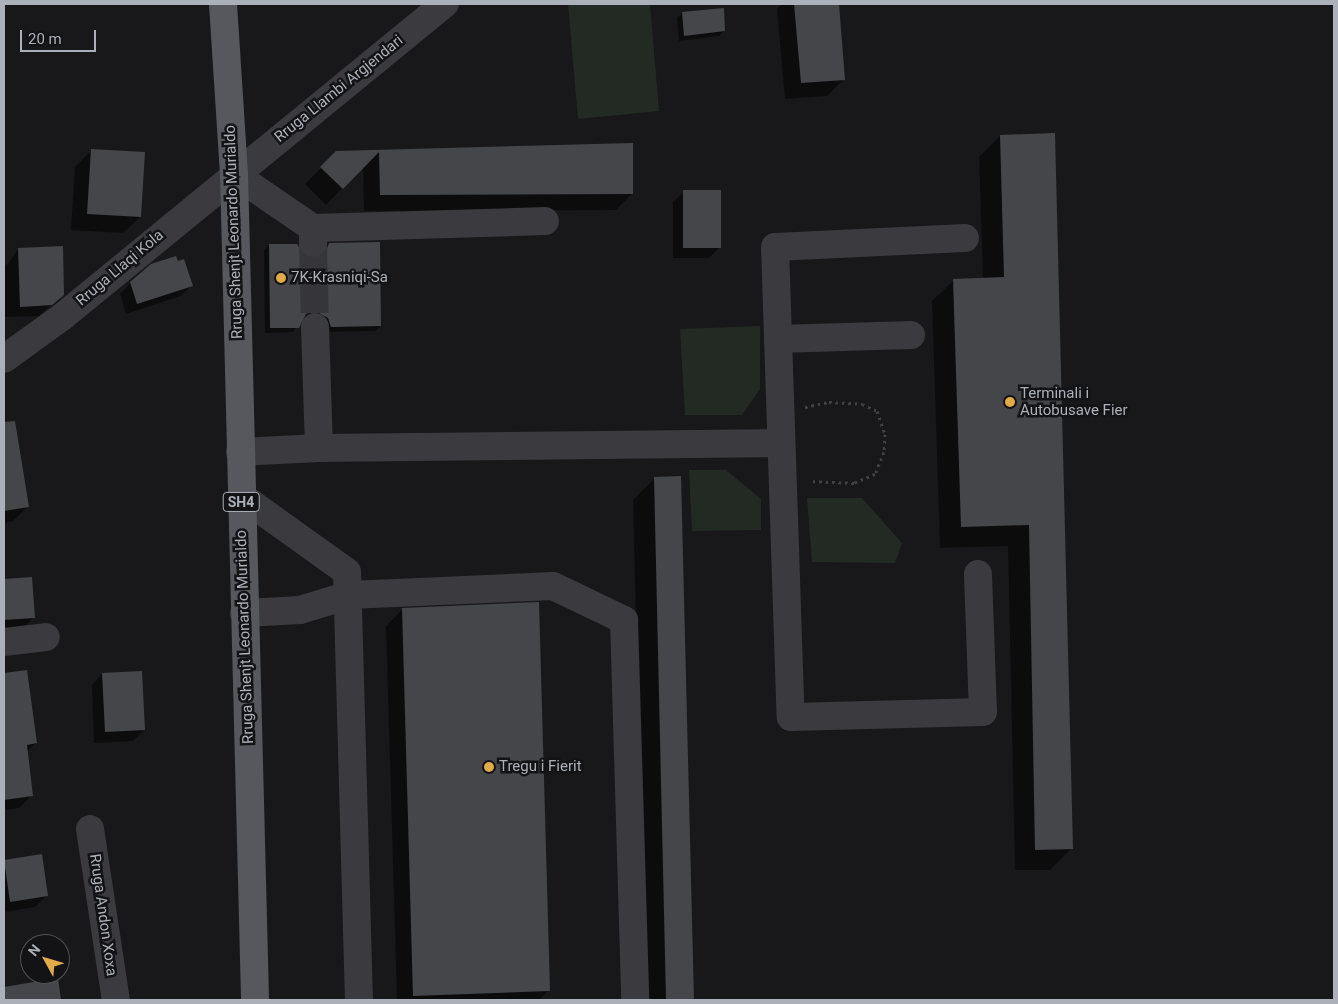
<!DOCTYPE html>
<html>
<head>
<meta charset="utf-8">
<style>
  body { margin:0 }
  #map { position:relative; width:1338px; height:1004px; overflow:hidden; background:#18181a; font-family:Roboto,sans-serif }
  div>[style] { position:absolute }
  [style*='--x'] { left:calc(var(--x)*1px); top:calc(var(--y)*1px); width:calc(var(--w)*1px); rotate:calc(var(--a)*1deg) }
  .green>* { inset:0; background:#232a23 }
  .shadow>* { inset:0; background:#0007 }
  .building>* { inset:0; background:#45464a }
  .minor-tunnel>* { height:28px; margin-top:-14px; transform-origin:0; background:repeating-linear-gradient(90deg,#36363a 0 28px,transparent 0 42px) }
  .path>* { height:3px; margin-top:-1.5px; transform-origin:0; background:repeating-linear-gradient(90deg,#404146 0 2.5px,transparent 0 6.5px) }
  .minor>* { height:28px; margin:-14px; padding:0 14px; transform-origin:14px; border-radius:14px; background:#3a3a3f }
  .major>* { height:28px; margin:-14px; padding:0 14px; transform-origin:14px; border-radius:14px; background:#56585d }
  .dots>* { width:14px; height:14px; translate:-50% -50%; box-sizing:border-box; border:2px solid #131315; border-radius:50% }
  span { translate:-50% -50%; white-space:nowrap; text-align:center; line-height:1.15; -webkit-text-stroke:5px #131315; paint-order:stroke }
  .shield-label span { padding:1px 4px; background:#131315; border:1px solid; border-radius:4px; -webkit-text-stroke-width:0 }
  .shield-label { font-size:14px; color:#acb0b8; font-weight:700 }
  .street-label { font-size:15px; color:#acb0b8 }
  .poi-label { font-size:15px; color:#acb0b8 }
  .left { translate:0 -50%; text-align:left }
  .frame { position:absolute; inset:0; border:5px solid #acb0b8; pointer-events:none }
  .north { position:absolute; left:20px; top:934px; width:50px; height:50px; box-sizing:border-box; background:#131315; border:1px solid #505256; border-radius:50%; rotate:309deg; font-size:14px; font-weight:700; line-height:20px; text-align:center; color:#acb0b8 }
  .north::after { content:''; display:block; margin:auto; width:18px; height:22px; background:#e1ab49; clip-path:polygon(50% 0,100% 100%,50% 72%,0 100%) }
  .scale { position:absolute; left:20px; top:30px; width:76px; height:22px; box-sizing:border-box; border:2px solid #acb0b8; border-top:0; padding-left:6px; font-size:15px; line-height:18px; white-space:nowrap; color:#acb0b8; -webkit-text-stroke:4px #131315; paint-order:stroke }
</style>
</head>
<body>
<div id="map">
  <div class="green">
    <div style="clip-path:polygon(568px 4px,650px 4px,659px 111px,578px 119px)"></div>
    <div style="clip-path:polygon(760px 326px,760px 389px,742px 415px,685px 415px,680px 329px)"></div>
    <div style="clip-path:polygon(689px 470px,726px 470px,761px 499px,761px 530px,692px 531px)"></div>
    <div style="clip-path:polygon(807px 498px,862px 498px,902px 543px,895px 563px,812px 562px)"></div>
  </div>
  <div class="shadow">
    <div style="clip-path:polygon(782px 4px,838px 4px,844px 79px,827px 96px,785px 99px,777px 9px)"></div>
    <div style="clip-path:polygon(682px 13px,724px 31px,719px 36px,679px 41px,677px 18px)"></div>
    <div style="clip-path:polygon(1000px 136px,1072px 848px,1050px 870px,1015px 870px,1008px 546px,940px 548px,932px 301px,954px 280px,983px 279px,979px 157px)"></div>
    <div style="clip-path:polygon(631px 144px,632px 194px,616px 210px,364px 211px,363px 167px,326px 205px,305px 184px,337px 152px)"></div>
    <div style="clip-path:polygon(91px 151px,140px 217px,123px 233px,71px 230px,75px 167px)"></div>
    <div style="clip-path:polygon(684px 192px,720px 247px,709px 258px,673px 258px,673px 202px)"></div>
    <div style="clip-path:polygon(329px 244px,380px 326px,375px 331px,326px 332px,309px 316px,303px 318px,293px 332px,265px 333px,264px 250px,269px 245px,314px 260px,322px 255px)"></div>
    <div style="clip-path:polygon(18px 249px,63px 294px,39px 316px,4px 317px,4px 265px,8px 264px)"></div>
    <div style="clip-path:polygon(131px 283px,192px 285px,181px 296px,126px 314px,120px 294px)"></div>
    <div style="clip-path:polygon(20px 459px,28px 506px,13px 521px,4px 523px,4px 461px)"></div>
    <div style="clip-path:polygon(680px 478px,692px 1000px,645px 1000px,633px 500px,654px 479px)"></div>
    <div style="clip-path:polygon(31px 578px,33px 618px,22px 629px,4px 630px,4px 580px)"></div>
    <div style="clip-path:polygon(402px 610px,549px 990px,539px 1000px,397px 1000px,386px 626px)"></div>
    <div style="clip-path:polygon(26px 671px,36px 743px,26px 752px,31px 796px,19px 808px,4px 810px,4px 674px)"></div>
    <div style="clip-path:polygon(102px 674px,144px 730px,133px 741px,94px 743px,92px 685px)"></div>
    <div style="clip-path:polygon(41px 855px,47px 895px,35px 907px,4px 912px,4px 861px)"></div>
    <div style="clip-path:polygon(57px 980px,60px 1000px,8px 1000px,8px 996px)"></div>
  </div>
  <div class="building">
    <div style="clip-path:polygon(794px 4px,839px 4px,845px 80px,801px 83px)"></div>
    <div style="clip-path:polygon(724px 8px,725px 31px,684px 36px,682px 12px)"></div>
    <div style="clip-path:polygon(1055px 133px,1073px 849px,1035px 850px,1029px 525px,961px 527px,953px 279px,1004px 277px,1000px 135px)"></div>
    <div style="clip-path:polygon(633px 143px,633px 194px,380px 195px,379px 152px,343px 189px,320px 167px,336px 151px)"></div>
    <div style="clip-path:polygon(91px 149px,145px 152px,141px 217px,87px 214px)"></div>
    <div style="clip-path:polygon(683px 190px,721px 190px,721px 248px,683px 248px)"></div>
    <div style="clip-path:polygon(380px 242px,381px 326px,331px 327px,328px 318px,315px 311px,306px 314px,299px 328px,270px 328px,269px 244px,297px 244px,305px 256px,313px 259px,326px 251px,329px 243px)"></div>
    <div style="clip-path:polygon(63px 246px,64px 295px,52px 305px,20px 307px,18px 248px)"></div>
    <div style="clip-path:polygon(176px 256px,178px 261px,184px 259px,193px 286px,137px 304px,130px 282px,151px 264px)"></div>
    <div style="clip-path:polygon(15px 421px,29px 507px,4px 511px,4px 422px)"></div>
    <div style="clip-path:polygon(681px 476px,694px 1000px,666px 1000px,654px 477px)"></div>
    <div style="clip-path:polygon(32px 577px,35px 618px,4px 620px,4px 579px)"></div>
    <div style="clip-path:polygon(539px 602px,550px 991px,413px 996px,402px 608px)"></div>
    <div style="clip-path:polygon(27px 670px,37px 743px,27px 745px,33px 796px,4px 800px,4px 673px)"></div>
    <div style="clip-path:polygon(142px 671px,145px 730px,105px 732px,102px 673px)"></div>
    <div style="clip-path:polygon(42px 854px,48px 896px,10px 902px,4px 860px)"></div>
    <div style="clip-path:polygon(58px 978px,61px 1000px,4px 1000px,4px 987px)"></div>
  </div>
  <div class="minor-tunnel">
    <div style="--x:313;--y:243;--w:84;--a:88.6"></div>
  </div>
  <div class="path">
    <div style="--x:805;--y:407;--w:25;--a:-12"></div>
    <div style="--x:829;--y:402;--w:33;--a:3"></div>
    <div style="--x:862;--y:404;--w:17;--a:25"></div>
    <div style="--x:877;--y:411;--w:24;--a:71"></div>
    <div style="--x:885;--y:434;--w:18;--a:93"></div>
    <div style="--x:884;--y:452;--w:24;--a:112"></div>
    <div style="--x:875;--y:474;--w:23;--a:157"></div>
    <div style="--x:854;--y:483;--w:45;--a:-177.5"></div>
  </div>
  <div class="minor">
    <div style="--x:234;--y:174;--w:96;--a:34.4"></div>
    <div style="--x:313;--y:228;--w:15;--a:90"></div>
    <div style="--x:313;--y:228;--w:232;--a:-1.7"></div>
    <div style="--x:965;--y:238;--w:190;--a:177.3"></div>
    <div style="--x:775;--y:247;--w:470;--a:88.1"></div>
    <div style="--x:791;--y:717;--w:192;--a:-1.5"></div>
    <div style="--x:983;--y:712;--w:138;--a:-92.1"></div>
    <div style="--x:315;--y:327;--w:121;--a:88.1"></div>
    <div style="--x:778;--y:339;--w:133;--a:-1.7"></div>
    <div style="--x:4;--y:359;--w:72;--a:-35.9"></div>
    <div style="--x:62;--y:317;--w:495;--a:-39.3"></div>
    <div style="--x:240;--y:452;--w:79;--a:-2.9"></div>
    <div style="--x:319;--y:448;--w:460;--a:-0.6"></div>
    <div style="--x:241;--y:496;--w:130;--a:35.6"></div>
    <div style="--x:347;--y:572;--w:428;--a:88.4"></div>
    <div style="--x:244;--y:613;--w:56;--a:-3.1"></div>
    <div style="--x:300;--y:610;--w:51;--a:-17"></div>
    <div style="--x:349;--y:595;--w:204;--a:-2.5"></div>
    <div style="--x:553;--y:586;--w:79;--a:25.6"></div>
    <div style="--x:624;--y:620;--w:380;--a:88.3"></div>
    <div style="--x:4;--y:642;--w:42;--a:-6.8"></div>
    <div style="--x:90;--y:829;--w:173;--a:81.4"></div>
  </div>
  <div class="major">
    <div style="--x:223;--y:4;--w:170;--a:86.3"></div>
    <div style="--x:234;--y:174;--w:826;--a:88.54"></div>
  </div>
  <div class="dots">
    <div style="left:281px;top:278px;background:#e1ab49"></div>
    <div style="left:1010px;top:402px;background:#e1ab49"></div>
    <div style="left:489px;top:767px;background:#e1ab49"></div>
  </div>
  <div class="shield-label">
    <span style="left:241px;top:502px">SH4</span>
  </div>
  <div class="street-label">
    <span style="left:339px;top:89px;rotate:-39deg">Rruga Llambi Argjendari</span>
    <span style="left:234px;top:232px;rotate:-92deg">Rruga Shenjt Leonardo Murialdo</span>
    <span style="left:120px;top:268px;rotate:-40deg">Rruga Llaqi Kola</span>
    <span style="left:245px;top:637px;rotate:-92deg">Rruga Shenjt Leonardo Murialdo</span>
    <span style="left:103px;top:915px;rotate:82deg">Rruga Andon Xoxa</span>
  </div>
  <div class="poi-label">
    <span class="left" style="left:291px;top:278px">7K-Krasniqi-Sa</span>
    <span class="left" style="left:1020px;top:402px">Terminali i<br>Autobusave Fier</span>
    <span class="left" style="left:499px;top:767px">Tregu i Fierit</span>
  </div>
  <div class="frame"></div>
  <div class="north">N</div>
  <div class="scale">20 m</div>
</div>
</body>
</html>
